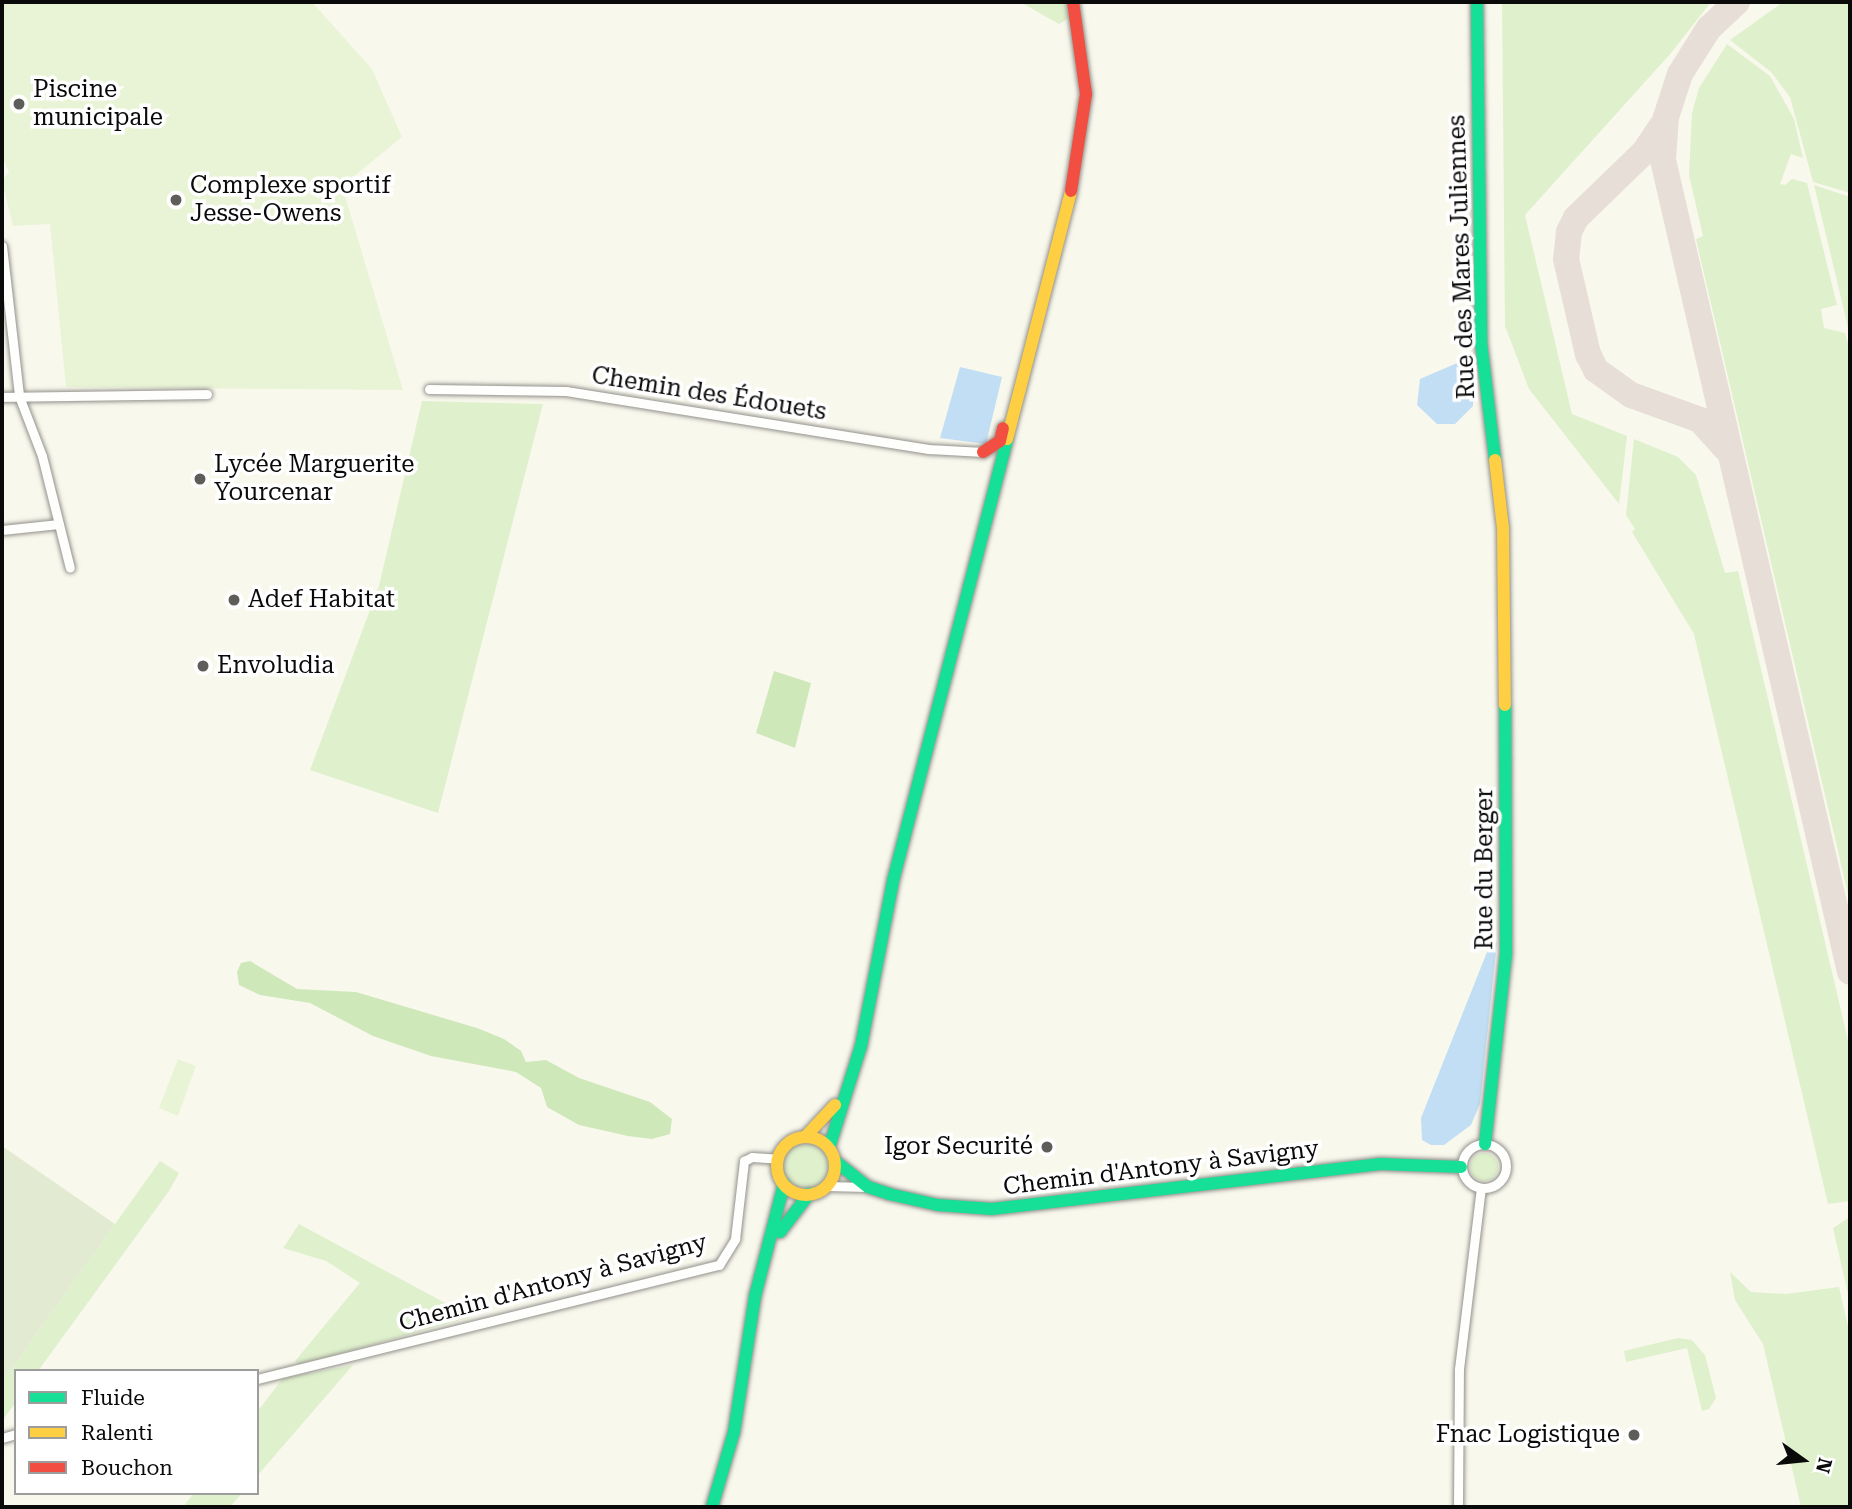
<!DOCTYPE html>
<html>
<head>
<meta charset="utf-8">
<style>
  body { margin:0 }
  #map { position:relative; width:1852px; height:1509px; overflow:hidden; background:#f9f8ed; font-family:"Roboto Serif",serif }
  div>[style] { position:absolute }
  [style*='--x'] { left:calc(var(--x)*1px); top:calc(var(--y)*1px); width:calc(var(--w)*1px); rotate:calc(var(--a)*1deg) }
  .green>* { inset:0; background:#dff0cc }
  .round { border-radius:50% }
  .forest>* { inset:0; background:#cee8ba }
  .cemetery>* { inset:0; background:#e2ead1 }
  .pitch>* { inset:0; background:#e9f4d6 }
  .water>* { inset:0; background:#c2def4 }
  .taxiway>* { height:26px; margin:-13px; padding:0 13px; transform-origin:13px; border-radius:13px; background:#e8ded8 }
  .roads { filter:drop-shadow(0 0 2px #92918c) drop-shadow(0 0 2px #92918c) }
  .street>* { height:9px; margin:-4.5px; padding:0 4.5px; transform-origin:4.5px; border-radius:4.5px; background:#fefefc }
  .street>.ring { margin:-4.5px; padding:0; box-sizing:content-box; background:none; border:9px solid #fefefc; border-radius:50% }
  .fast>* { height:12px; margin:-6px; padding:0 6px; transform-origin:6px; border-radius:6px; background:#16e098 }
  .slow>* { height:12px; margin:-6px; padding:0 6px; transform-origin:6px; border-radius:6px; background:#ffcf43 }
  .slow>.ring { margin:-6px; padding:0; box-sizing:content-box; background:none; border:12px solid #ffcf43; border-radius:50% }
  .jam>* { height:12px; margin:-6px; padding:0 6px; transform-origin:6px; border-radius:6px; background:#f24e42 }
  .dots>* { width:19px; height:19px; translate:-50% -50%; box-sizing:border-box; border:4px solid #fff; border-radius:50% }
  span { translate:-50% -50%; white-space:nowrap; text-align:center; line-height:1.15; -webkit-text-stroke:7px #fff; paint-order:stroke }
  .poi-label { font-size:24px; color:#0a0a0a }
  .left { translate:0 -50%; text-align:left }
  .right { translate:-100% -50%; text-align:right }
  .street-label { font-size:24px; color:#0a0a0a }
  .frame { position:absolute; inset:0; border:4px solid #0a0a0a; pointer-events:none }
  .legend { position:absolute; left:14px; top:1369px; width:245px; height:126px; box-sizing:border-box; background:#fff; border:2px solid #9d9d9d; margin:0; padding:9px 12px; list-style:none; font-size:21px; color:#0a0a0a }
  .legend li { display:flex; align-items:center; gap:14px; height:35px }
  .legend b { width:35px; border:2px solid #9d9d9d }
  .north { position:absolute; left:1768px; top:1425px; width:70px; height:70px; -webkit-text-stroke:5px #fff; paint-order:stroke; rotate:105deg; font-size:19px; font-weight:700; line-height:28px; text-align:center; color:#0a0a0a }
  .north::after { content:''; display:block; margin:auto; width:24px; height:32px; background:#0a0a0a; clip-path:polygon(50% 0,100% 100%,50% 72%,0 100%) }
</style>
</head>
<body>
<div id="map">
  <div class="green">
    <div style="clip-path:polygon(1020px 2px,1065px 2px,1069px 18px,1059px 24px)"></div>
    <div style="clip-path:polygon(1502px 2px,1711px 2px,1671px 53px,1525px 215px,1572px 414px,1627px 436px,1619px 504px,1529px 389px,1505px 326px)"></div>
    <div style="clip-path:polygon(1783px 2px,1850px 2px,1850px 193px,1813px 182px,1790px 97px,1771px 72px,1730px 40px)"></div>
    <div style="clip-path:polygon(1727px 44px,1770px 76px,1794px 119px,1803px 158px,1791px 154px,1780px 184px,1785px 185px,1792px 179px,1807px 183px,1837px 305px,1821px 309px,1824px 328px,1845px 333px,1850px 351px,1850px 903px,1696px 239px,1703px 236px,1689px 175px,1692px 113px,1699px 88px)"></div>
    <div style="clip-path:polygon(1814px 185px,1850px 197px,1850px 336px,1832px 260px)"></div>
    <div style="clip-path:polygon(422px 401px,543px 404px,438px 813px,310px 770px,379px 586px)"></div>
    <div style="clip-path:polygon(1634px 439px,1678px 457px,1696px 475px,1725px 573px,1738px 571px,1850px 1049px,1850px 1201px,1828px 1204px,1694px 634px,1632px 532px,1635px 529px,1626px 515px)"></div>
    <div class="round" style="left:782px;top:1143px;width:46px;height:46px"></div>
    <div class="round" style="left:1470px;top:1153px;width:28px;height:28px"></div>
    <div style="clip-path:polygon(160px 1161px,179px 1173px,169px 1191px,38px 1371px,16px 1371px,16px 1402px,2px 1421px,2px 1382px)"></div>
    <div style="clip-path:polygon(1850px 1217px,1850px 1303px,1833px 1228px)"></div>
    <div style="clip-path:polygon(299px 1224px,471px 1317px,300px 1365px,295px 1361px,360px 1283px,326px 1261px,283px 1248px)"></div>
    <div style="clip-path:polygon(1730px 1272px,1751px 1292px,1786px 1294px,1839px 1287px,1850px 1335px,1850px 1507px,1801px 1507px,1763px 1344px,1735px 1300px)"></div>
    <div style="clip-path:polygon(1678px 1338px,1692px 1340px,1705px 1355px,1716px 1398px,1709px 1409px,1702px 1411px,1687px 1348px,1626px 1362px,1624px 1351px)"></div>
    <div style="clip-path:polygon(353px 1365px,257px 1476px,257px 1412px,283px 1378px)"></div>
    <div style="clip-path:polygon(194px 1493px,242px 1493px,230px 1507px,183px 1507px)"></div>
  </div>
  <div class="forest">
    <div style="clip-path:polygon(774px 671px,811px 683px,795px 748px,756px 733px)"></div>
    <div style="clip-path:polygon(250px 961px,297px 989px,356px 992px,477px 1028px,504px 1039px,521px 1051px,526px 1062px,546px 1060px,579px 1078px,650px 1102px,672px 1119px,670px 1134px,652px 1139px,628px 1136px,579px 1125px,547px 1107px,541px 1088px,516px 1072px,431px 1056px,373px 1036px,310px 1003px,260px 995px,239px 985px,237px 972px,241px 963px)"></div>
  </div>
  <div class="cemetery">
    <div style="clip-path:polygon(2px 1146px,115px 1224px,2px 1382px)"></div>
  </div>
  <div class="pitch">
    <div style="clip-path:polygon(2px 2px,312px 2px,372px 69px,402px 137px,342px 186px,403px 390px,66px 387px,50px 224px,13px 226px,2px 181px,9px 172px,2px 157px)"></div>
    <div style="clip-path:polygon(178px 1059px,196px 1066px,178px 1116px,159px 1108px)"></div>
  </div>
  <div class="water">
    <div style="clip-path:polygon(1464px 360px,1474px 364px,1473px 406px,1455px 424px,1437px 424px,1417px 405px,1420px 379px)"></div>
    <div style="clip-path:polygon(960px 367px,1002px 377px,986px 444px,940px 438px)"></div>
    <div style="clip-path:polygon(1497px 942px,1480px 1104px,1471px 1125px,1444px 1145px,1431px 1145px,1422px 1140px,1421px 1118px,1489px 947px)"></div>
  </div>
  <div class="taxiway">
    <div style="--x:1737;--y:2;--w:38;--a:137"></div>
    <div style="--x:1709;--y:28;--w:54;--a:122.2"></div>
    <div style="--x:1680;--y:74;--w:45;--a:108"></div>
    <div style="--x:1666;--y:117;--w:43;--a:94"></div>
    <div style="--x:1663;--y:160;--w:833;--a:77.03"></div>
    <div style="--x:1665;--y:121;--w:37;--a:124"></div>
    <div style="--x:1644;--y:152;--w:95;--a:135.9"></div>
    <div style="--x:1576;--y:218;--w:16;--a:117"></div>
    <div style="--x:1569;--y:232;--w:27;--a:96"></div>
    <div style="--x:1566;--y:259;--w:98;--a:77"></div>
    <div style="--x:1588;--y:354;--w:18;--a:63"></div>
    <div style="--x:1596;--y:370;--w:43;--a:35.5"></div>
    <div style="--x:1631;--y:395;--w:73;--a:19.9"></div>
    <div style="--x:1700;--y:420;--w:39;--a:48"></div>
  </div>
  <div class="roads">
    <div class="street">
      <div style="--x:2;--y:246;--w:151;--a:83.5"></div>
      <div style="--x:19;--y:396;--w:64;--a:69"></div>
      <div style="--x:42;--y:456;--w:115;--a:76"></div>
      <div style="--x:429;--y:389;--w:137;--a:0.8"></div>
      <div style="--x:566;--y:391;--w:367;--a:9.1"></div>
      <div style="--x:928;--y:449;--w:55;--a:3.1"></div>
      <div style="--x:2;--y:397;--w:205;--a:-0.8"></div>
      <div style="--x:2;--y:530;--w:57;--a:-6"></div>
      <div class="ring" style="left:1462px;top:1144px;width:35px;height:35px"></div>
      <div style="--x:826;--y:1186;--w:41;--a:1.4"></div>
      <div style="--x:257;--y:1379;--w:476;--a:-13.9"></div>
      <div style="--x:719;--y:1265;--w:31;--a:-58"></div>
      <div style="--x:735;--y:1239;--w:79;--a:-83.4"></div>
      <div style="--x:744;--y:1161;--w:9;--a:-27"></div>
      <div style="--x:752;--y:1157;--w:26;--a:4"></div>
      <div style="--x:2;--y:1438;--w:15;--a:-16"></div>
      <div style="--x:1458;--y:1507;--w:138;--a:-89.6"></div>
      <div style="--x:1459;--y:1369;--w:182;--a:-83.1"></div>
    </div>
    <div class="fast">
      <div style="--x:1477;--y:2;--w:340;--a:89.3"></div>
      <div style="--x:1481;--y:342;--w:119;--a:83.2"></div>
      <div style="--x:1485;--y:1144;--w:191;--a:-83.7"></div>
      <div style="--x:1506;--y:954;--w:249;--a:-90.2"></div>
      <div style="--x:829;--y:1148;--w:107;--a:-72.6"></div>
      <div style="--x:861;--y:1046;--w:172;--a:-79"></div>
      <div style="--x:894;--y:877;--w:452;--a:-75.5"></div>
      <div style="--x:835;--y:1161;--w:42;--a:38.2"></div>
      <div style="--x:868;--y:1187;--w:22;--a:18"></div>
      <div style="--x:889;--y:1194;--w:50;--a:12.7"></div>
      <div style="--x:938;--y:1205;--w:54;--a:4.2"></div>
      <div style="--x:992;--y:1209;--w:391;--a:-6.6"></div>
      <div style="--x:1380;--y:1164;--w:81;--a:2.1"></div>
      <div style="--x:780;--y:1232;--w:48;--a:-52.7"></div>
      <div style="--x:712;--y:1507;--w:78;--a:-73.7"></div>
      <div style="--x:734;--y:1432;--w:138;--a:-81.2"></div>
      <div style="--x:755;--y:1296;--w:116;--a:-75.5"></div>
    </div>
    <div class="slow">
      <div style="--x:1007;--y:439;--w:256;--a:-75.5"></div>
      <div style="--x:1495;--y:460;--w:68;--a:83.3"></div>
      <div style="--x:1503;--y:528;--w:177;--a:89.4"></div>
      <div style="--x:805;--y:1137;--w:44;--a:-46.8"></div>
      <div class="ring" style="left:777px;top:1137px;width:46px;height:46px"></div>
    </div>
    <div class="jam">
      <div style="--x:1071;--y:191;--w:98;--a:-81.2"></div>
      <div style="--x:1086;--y:94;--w:93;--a:-98"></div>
      <div style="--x:983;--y:452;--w:20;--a:-33"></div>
      <div style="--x:1000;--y:441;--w:13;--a:-77"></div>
    </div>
  </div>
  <div class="dots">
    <div style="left:19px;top:104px;background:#5e5d59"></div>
    <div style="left:176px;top:200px;background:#5e5d59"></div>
    <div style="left:200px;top:479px;background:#5e5d59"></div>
    <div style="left:234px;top:600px;background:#5e5d59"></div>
    <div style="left:203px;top:666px;background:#5e5d59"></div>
    <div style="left:1047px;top:1147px;background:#5e5d59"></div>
    <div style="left:1634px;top:1435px;background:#5e5d59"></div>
  </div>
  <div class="poi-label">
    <span class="left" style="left:33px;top:104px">Piscine<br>municipale</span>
    <span class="left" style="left:190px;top:200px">Complexe sportif<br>Jesse-Owens</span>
    <span class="left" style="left:214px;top:479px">Lycée Marguerite<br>Yourcenar</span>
    <span class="left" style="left:248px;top:600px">Adef Habitat</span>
    <span class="left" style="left:217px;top:666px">Envoludia</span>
    <span class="right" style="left:1033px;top:1147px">Igor Securité</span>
    <span class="right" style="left:1620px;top:1435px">Fnac Logistique</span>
  </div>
  <div class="street-label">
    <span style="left:1462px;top:257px;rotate:-92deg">Rue des Mares Juliennes</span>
    <span style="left:709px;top:394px;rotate:9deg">Chemin des Édouets</span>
    <span style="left:1485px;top:869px;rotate:-90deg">Rue du Berger</span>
    <span style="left:1161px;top:1168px;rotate:-7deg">Chemin d'Antony à Savigny</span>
    <span style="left:553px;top:1283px;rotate:-15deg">Chemin d'Antony à Savigny</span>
  </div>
  <div class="frame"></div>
  <ul class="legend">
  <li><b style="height:9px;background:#16e098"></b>Fluide</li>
  <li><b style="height:9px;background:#ffcf43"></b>Ralenti</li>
  <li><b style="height:9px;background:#f24e42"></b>Bouchon</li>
  </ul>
  <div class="north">N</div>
</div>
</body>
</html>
